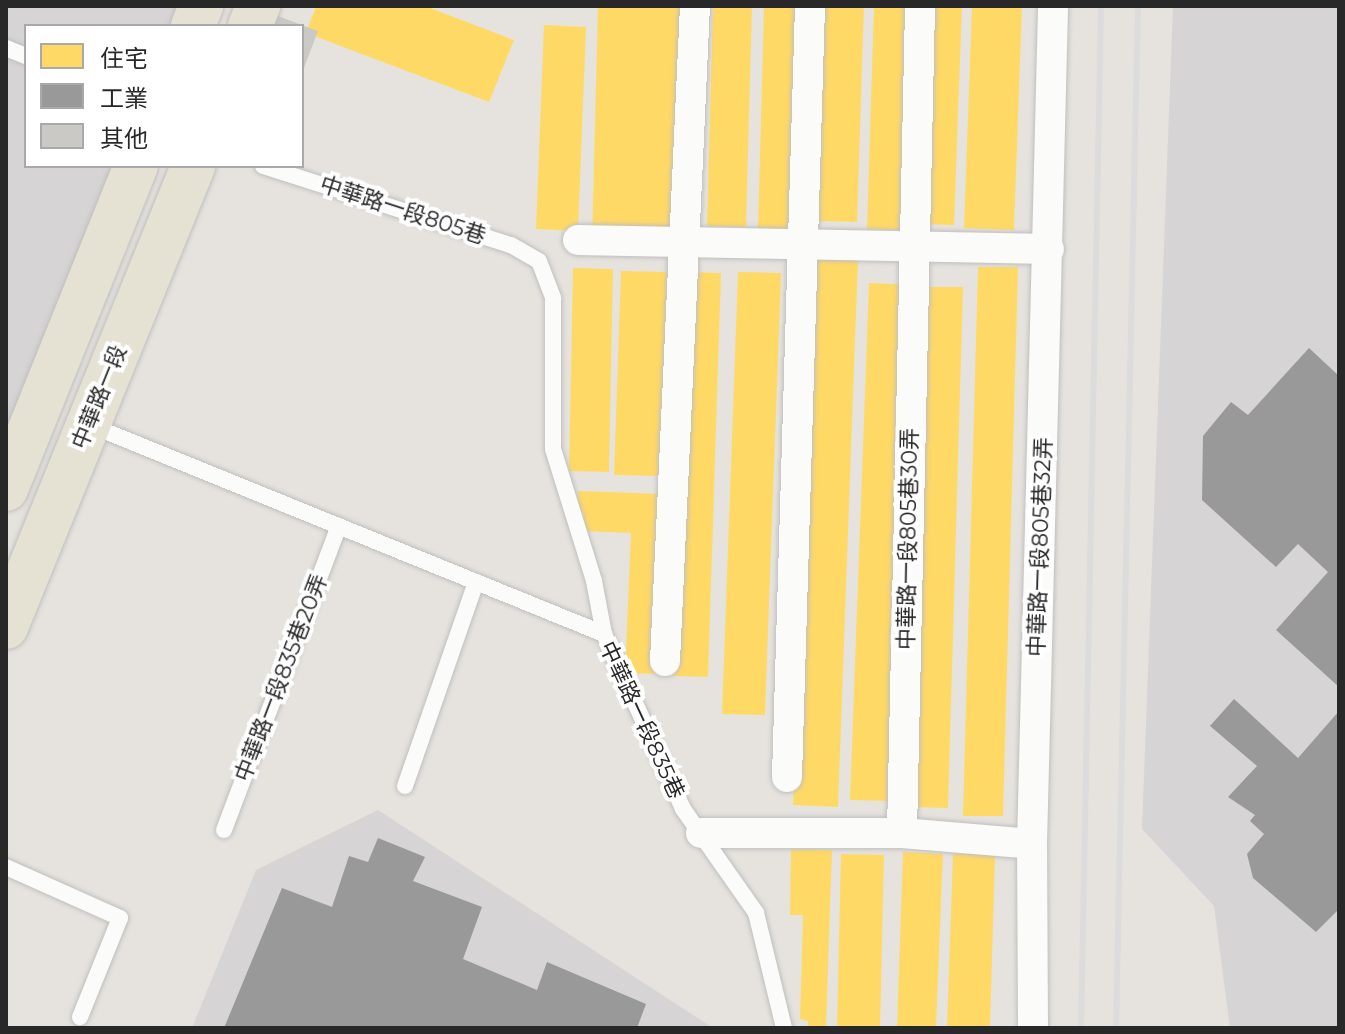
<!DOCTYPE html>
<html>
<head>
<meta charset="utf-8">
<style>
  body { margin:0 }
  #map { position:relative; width:1345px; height:1034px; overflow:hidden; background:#e6e3de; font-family:Montserrat,"Noto Sans TC",sans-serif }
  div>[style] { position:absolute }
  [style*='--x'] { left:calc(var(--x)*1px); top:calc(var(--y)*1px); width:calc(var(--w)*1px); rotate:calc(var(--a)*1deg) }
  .industrial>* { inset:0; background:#d6d4d5 }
  .homes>* { inset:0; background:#ffd966 }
  .industry>* { inset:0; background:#999 }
  .building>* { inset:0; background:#cbc9c5 }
  .roads { filter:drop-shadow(0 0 2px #c0bfbf) drop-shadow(0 0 2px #c0bfbf) }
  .lane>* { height:16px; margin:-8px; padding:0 8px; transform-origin:8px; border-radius:8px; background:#fbfbfa }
  .street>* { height:30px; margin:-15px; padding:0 15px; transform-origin:15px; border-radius:15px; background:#fbfbfa }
  .primary>* { height:44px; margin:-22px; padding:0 22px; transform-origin:22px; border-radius:22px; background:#e5e2d3 }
  .rail>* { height:6px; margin:-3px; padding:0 3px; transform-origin:3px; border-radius:3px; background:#dddcdd }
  span { translate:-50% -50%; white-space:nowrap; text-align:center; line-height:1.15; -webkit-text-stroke:8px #fff; paint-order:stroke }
  .street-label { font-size:22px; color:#282828 }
  .frame { position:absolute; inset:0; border:8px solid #282828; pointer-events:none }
  .legend { position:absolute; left:24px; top:24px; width:280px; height:144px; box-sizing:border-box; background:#fff; border:2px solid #a9a9a9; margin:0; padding:10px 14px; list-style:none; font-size:24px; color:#282828 }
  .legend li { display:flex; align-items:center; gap:16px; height:40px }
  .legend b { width:40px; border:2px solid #a9a9a9 }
</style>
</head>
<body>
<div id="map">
  <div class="industrial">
    <div style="clip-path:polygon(6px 6px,179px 6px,171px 26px,26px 26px,26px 166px,114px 166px,6px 433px)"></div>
    <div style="clip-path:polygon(1173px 6px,1339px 6px,1339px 1028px,1230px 1028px,1214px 906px,1142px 829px)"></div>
    <div style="clip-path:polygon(378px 810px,713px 1028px,192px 1028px,256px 870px)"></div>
  </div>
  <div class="homes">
    <div style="clip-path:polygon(316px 6px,425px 6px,514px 40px,489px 102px,306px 33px)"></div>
    <div style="clip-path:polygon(598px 6px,691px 6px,684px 242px,592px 240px)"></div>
    <div style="clip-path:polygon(713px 6px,752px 6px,746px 227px,707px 226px)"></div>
    <div style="clip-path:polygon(764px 6px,804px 6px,797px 232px,758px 231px)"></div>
    <div style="clip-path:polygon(825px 6px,864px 6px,857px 222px,818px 221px)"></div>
    <div style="clip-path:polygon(874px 6px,914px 6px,907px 230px,867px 229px)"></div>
    <div style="clip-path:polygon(923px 6px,962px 6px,954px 225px,915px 224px)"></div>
    <div style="clip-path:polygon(972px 6px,1022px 6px,1014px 230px,964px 228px)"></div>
    <div style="clip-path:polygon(544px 25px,586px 27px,578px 231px,536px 229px)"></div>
    <div style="clip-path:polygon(813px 258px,858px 259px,838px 807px,793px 805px)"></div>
    <div style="clip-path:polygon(978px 267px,1018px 267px,1003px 816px,963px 816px)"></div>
    <div style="clip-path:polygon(573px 268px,613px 269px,609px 472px,569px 471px)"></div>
    <div style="clip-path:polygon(621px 271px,667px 272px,661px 476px,614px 475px)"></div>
    <div style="clip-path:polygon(685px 272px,721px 273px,708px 677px,673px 676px)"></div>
    <div style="clip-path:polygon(738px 272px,781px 273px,765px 715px,722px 714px)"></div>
    <div style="clip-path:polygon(869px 283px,912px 285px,893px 801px,850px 800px)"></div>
    <div style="clip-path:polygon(927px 287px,963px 287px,948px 808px,911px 807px)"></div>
    <div style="clip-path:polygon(578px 491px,665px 494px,658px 674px,625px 673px,631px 533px,583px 531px,584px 513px,576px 513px)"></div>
    <div style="clip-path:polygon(791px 849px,832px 850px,826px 1028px,808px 1028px,808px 1021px,800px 1019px,803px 915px,790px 915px)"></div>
    <div style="clip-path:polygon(903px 852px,943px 854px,936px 1028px,897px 1028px)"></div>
    <div style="clip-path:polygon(841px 854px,884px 855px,880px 1028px,837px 1028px)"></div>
    <div style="clip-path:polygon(953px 854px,995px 854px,990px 1028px,947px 1028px)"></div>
  </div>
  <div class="industry">
    <div style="clip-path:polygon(1309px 348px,1339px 376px,1339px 687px,1276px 630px,1328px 572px,1298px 544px,1276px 567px,1202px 500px,1203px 436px,1231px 402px,1248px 415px)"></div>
    <div style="clip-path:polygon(1234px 699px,1298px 758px,1339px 711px,1339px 909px,1316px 932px,1253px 878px,1247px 854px,1264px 834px,1250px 821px,1255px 815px,1228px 797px,1257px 766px,1210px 726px)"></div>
    <div style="clip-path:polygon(378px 838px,425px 857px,413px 881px,482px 907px,463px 959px,537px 990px,547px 962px,646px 1004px,637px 1028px,224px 1028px,282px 888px,332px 907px,349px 856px,368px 862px)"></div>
  </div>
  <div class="building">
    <div style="clip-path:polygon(267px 12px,318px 31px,302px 73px,302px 26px,262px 26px)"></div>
  </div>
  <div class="roads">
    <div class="lane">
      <div style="--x:6;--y:48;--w:22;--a:22"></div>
      <div style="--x:263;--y:166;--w:260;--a:17.7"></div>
      <div style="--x:511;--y:245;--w:32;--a:30"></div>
      <div style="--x:539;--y:261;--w:40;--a:69"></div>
      <div style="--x:553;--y:298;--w:151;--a:90"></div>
      <div style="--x:553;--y:449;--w:138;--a:72.7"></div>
      <div style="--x:594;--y:581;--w:54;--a:79.3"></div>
      <div style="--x:604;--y:634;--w:192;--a:65.7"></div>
      <div style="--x:683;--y:809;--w:127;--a:54.9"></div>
      <div style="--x:756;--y:913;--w:118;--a:76.3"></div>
      <div style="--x:90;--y:425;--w:555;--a:22.13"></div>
      <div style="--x:405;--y:786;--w:216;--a:-70.8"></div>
      <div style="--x:224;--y:830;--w:325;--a:-69.3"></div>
      <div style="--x:6;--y:867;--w:125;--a:24.1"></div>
      <div style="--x:120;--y:918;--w:107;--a:112"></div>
    </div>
    <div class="street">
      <div style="--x:578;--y:240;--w:471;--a:1.1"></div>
      <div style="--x:665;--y:661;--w:656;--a:-87.38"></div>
      <div style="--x:787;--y:777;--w:771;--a:-88.29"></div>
      <div style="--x:701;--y:833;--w:201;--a:0"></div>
      <div style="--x:902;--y:833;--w:130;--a:4.8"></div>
      <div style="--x:902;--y:833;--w:827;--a:-88.75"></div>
      <div style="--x:1033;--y:1028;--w:184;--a:-90.3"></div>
      <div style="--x:1032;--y:844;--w:838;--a:-88.56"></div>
    </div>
    <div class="primary">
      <div style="--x:193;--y:26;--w:22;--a:-68"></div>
      <div style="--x:250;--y:26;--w:22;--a:-68"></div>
      <div style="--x:6;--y:489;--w:348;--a:-68.1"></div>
      <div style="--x:6;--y:627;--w:497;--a:-67.9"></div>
    </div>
  </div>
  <div class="rail">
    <div style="--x:1081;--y:1028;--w:1022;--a:-88.88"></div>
    <div style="--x:1116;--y:1028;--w:1022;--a:-88.77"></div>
  </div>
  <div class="street-label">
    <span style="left:403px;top:210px;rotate:18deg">中華路一段805巷</span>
    <span style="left:99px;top:397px;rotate:-68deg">中華路一段</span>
    <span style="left:908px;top:539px;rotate:-89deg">中華路一段805巷30弄</span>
    <span style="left:1040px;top:547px;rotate:-88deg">中華路一段805巷32弄</span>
    <span style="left:281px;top:678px;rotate:-69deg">中華路一段835巷20弄</span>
    <span style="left:642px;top:720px;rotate:65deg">中華路一段835巷</span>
  </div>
  <div class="frame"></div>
  <ul class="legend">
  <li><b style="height:22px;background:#ffd966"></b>住宅</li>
  <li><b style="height:22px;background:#999"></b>工業</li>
  <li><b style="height:22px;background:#cbc9c5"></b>其他</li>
  </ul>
</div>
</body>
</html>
